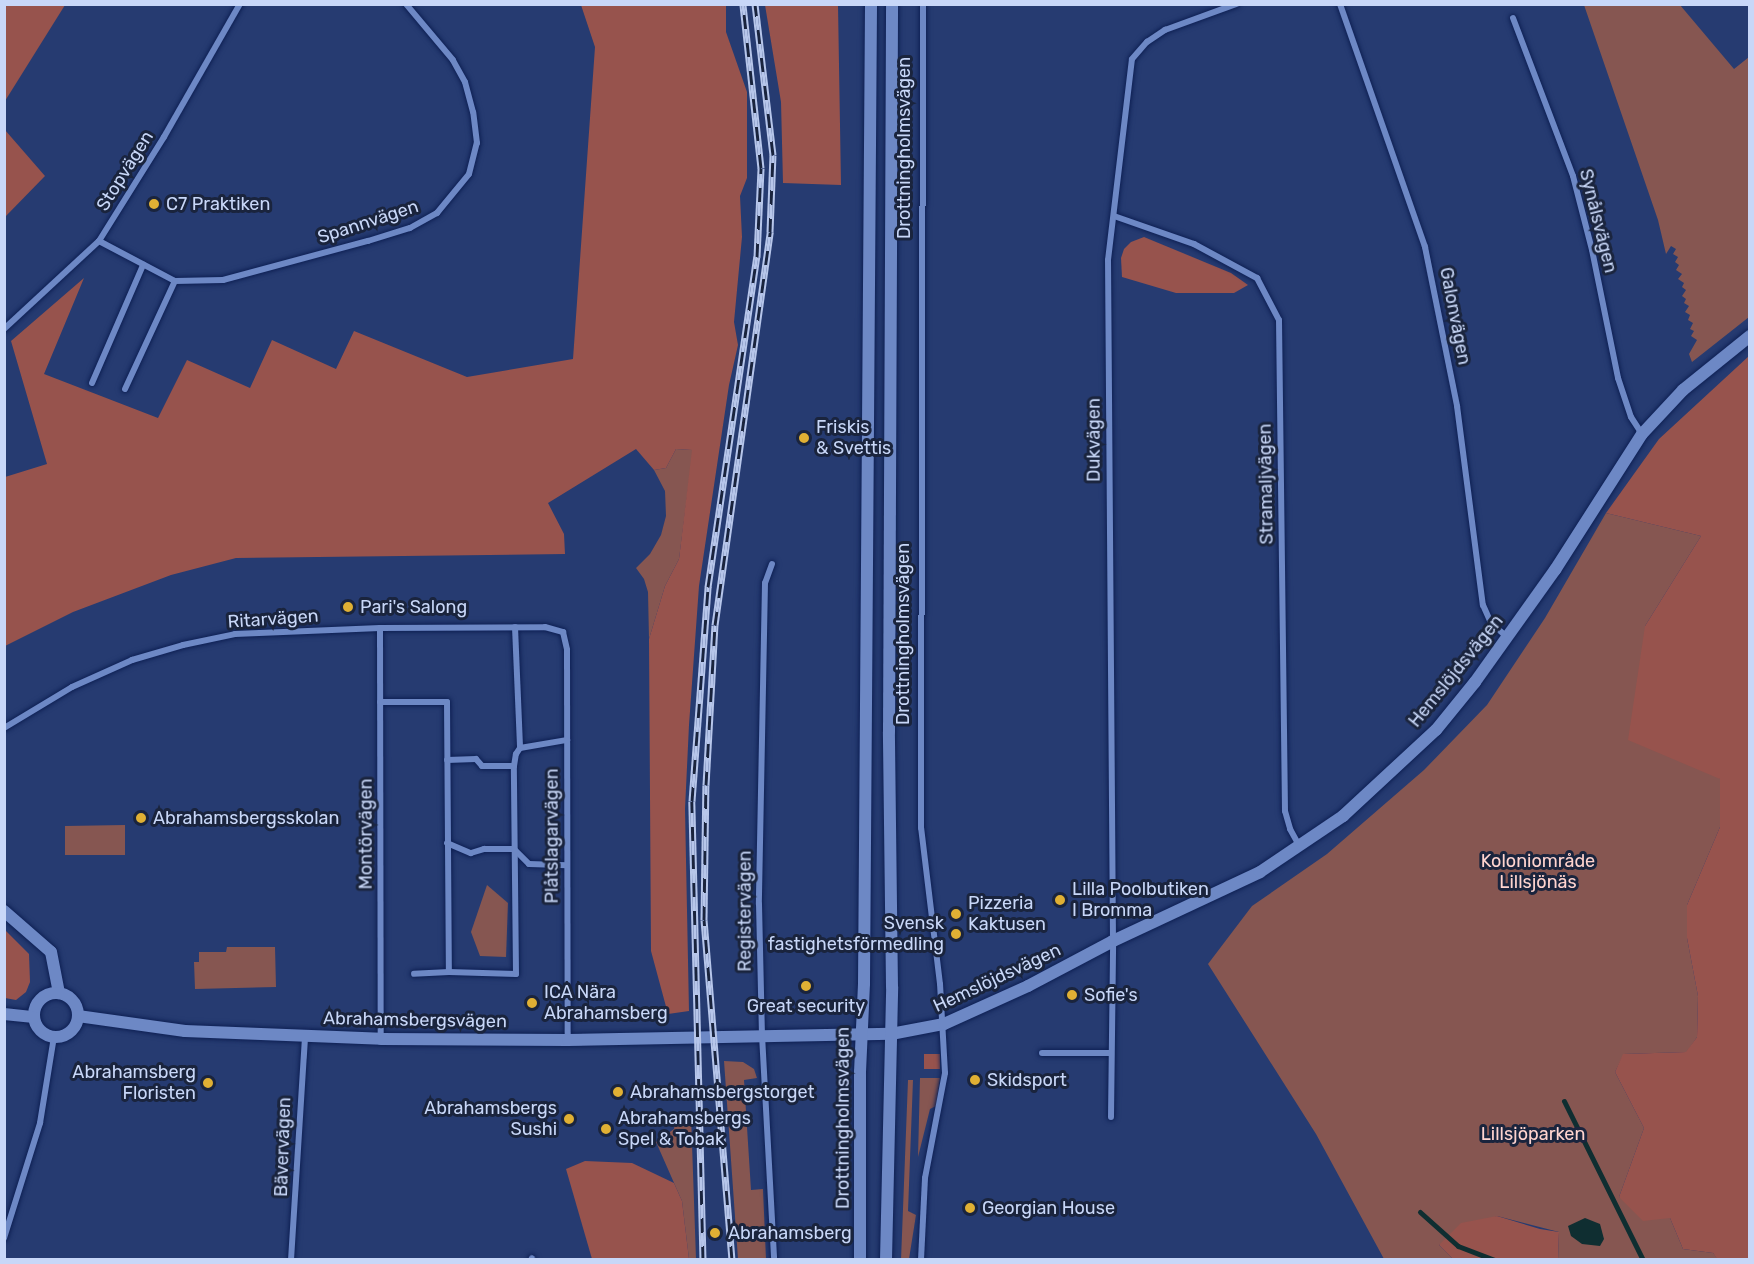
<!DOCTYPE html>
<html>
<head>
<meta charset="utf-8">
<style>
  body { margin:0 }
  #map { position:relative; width:1754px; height:1264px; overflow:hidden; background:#263b71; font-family:Rubik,sans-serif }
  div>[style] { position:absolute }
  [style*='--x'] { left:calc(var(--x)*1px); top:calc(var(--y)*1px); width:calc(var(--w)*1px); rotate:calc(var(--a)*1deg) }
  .green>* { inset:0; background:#865651 }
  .forest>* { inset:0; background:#97534d }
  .water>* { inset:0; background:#0f2e31 }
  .stream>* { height:5px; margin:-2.5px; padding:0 2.5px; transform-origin:2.5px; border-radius:2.5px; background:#0f2e31 }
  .roads { filter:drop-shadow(0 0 2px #0e2054) drop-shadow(0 0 2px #0e2054) }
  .street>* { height:6px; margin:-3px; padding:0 3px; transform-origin:3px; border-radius:3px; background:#6d88c5 }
  .secondary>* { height:12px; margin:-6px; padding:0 6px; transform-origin:6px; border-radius:6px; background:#6d88c5 }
  .secondary>.ring { margin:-6px; padding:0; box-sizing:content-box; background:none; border:12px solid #6d88c5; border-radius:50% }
  .rail>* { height:7px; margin-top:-3.5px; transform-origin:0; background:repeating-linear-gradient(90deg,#1a243d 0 14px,#b7c6ea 0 28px); box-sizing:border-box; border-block:2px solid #b7c6ea }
  .dots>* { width:16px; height:16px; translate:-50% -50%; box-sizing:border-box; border:3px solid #1a243d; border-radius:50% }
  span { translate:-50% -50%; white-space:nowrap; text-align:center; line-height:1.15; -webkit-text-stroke:6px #1a243d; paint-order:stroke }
  .street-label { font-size:18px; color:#c8d7f8 }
  .poi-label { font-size:18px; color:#c8d7f8 }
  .left { translate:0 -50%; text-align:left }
  .right { translate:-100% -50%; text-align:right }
  .park-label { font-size:18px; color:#ffd4cf }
  .frame { position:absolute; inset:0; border:6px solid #c8d7f8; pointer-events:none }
</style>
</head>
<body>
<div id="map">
  <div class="green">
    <div style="clip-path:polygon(1584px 5px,1680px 5px,1734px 69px,1749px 57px,1749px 317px,1692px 362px,1689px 354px,1697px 340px,1691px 336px,1694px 331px,1690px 329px,1693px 323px,1688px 320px,1690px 315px,1685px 312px,1689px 306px,1684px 303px,1686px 299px,1682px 296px,1686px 290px,1682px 287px,1684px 283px,1678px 279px,1682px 274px,1676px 270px,1679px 265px,1675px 262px,1678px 257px,1673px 254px,1676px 249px,1671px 246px,1666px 254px,1658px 220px)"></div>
    <div style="clip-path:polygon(676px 449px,693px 450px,679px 559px,665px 586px,649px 639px,648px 592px,644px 579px,636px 568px,650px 554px,661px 535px,666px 516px,665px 491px,654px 470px,666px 468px)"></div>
    <div style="clip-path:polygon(1606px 513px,1701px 536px,1645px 626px,1720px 779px,1720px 827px,1687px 905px,1687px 938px,1698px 996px,1697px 1037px,1687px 1052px,1624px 1054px,1615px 1072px,1644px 1128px,1619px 1197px,1670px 1218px,1683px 1249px,1713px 1253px,1718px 1259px,1558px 1259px,1559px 1232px,1497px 1216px,1439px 1245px,1453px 1259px,1384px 1259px,1316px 1134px,1208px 964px,1252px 906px,1327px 854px,1424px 770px,1487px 705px,1545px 618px)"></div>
    <div style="clip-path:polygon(125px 825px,125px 855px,65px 855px,65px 826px)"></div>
    <div style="clip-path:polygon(487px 885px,508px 903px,506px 957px,480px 956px,471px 932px)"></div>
    <div style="clip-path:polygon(227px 947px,275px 947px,276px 987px,195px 989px,194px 962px,199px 962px,199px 952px,226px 952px)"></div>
    <div style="clip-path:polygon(724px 1061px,743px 1062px,754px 1069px,757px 1078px,744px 1080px,751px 1190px,763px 1189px,766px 1259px,738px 1259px)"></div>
    <div style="clip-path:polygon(920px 1078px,940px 1078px,936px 1106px,930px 1109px,918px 1157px)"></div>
    <div style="clip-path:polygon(908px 1080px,913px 1080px,908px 1211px,916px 1215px,909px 1259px,901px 1260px)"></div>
    <div style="clip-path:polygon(691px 1115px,696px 1259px,689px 1259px,682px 1201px,656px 1142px,674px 1129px,676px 1116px)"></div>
  </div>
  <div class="forest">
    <div style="clip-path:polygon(5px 4px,65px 5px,5px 101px,4px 5px)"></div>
    <div style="clip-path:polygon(581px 5px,726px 5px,726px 32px,747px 92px,747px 178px,740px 196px,742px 237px,734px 322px,738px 345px,729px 385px,699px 586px,689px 725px,685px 809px,689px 1011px,668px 1014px,651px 951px,649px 639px,665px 586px,679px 559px,692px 450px,676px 449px,666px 468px,654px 470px,636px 449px,548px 503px,564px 534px,565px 554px,236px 558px,171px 575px,73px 612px,5px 646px,5px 477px,47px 464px,11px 341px,84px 278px,44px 374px,158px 418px,187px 360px,250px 388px,272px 340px,336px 369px,354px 331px,467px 377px,573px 359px,595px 47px)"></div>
    <div style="clip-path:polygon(765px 5px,838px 5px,841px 185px,783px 183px,781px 102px)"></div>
    <div style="clip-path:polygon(5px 130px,45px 176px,5px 217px,4px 217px)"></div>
    <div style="clip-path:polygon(1144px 237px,1231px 273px,1248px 285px,1234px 293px,1176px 293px,1122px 277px,1121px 258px,1124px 249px,1131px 242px)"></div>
    <div style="clip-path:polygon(1749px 356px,1750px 1259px,1718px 1260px,1713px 1253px,1683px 1249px,1670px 1218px,1643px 1221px,1619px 1197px,1644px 1128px,1615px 1072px,1623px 1054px,1686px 1052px,1697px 1037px,1698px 996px,1687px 938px,1687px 905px,1720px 827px,1720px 779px,1628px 740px,1645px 626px,1701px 536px,1606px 513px,1659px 439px)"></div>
    <div style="clip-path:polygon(5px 930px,29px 954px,30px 982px,26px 992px,16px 1000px,5px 998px)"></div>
    <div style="clip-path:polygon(924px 1054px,940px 1054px,940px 1069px,924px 1069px)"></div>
    <div style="clip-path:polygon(585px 1161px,632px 1163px,674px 1183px,682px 1201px,689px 1259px,592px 1259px,566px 1169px)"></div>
    <div style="clip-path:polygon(1497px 1216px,1540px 1229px,1559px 1232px,1558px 1259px,1453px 1259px,1439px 1245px,1461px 1223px)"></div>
  </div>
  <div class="water">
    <div style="clip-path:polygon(1585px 1218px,1600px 1224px,1604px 1239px,1600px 1246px,1582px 1244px,1571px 1236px,1568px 1226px)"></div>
  </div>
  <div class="stream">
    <div style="--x:1564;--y:1101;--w:178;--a:63.6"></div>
    <div style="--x:1420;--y:1212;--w:51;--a:41.8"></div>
    <div style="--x:1458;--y:1246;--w:40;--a:21"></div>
  </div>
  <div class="roads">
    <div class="street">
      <div style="--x:1340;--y:4;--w:257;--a:70.7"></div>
      <div style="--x:1425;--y:247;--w:162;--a:78.6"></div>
      <div style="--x:1457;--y:406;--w:201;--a:82.6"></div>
      <div style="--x:1483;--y:605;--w:20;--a:66"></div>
      <div style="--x:1491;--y:623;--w:21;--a:41"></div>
      <div style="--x:1513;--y:18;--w:169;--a:69.2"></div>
      <div style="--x:1573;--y:176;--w:76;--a:75.6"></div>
      <div style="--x:1592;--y:250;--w:131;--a:78.5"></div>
      <div style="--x:1618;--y:378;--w:41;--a:71.6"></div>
      <div style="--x:1631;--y:417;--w:20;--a:57"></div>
      <div style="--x:1114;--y:216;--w:85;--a:19.3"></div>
      <div style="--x:1194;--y:244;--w:72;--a:28.4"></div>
      <div style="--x:1257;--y:278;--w:47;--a:62.4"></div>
      <div style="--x:1279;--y:320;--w:491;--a:89.3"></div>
      <div style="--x:1285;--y:811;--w:19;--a:74"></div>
      <div style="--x:1290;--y:829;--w:21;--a:61"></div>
      <div style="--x:99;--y:241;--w:86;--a:27.8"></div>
      <div style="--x:175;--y:281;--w:48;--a:-1.2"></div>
      <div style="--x:223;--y:280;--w:150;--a:-15.1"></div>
      <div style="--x:368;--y:241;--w:44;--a:-17.2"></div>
      <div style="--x:410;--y:228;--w:31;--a:-29"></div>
      <div style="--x:437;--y:213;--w:50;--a:-50.6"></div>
      <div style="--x:469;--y:174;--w:32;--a:-76"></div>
      <div style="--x:477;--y:143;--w:31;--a:-97"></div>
      <div style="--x:473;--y:112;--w:31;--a:-105"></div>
      <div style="--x:465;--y:82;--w:25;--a:-119"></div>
      <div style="--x:453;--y:60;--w:73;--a:-130"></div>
      <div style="--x:4;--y:329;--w:129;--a:-42.8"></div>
      <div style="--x:99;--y:241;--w:123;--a:-58"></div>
      <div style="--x:164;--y:137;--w:153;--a:-60.3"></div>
      <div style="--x:92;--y:383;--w:129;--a:-66.6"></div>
      <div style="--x:125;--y:389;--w:119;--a:-65.2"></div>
      <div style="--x:772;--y:564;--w:20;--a:110"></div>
      <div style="--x:765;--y:583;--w:321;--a:91.1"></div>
      <div style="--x:759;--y:904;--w:131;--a:88.7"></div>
      <div style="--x:762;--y:1035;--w:225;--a:86.9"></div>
      <div style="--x:515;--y:627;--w:121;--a:87.6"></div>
      <div style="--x:380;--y:628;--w:410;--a:89.9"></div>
      <div style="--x:380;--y:702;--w:67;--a:0"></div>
      <div style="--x:447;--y:702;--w:270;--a:89.6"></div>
      <div style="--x:449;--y:972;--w:35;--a:177"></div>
      <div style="--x:4;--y:728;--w:79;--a:-31.1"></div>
      <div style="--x:72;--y:687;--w:66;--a:-24.2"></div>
      <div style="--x:132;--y:660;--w:53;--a:-16.4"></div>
      <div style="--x:183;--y:645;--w:53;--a:-11.9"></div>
      <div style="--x:235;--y:634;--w:145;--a:-2.4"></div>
      <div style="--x:380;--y:628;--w:165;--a:-0.3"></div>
      <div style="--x:545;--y:627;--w:19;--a:16"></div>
      <div style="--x:563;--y:632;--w:18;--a:77"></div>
      <div style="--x:567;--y:650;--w:390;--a:89.9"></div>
      <div style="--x:447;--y:760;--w:29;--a:-2"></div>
      <div style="--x:476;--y:759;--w:9;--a:49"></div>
      <div style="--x:482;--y:766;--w:32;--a:0"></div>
      <div style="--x:447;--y:843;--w:26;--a:23"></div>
      <div style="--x:471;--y:853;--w:14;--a:-17"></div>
      <div style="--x:484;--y:849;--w:30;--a:0"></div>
      <div style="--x:514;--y:849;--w:21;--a:45"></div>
      <div style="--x:529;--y:864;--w:38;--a:2"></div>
      <div style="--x:449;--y:972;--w:67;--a:1.7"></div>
      <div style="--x:516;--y:974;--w:208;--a:-90.6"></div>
      <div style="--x:514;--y:766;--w:12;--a:-81"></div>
      <div style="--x:516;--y:754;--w:7;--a:-56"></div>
      <div style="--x:520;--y:748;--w:48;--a:-9.7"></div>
      <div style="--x:1042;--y:1053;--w:69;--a:0"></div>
      <div style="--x:1111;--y:1117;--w:176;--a:-89.3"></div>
      <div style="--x:1113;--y:941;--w:681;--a:-90.42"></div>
      <div style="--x:1108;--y:260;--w:202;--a:-83.2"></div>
      <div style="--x:1132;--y:59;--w:23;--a:-49"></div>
      <div style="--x:1147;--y:42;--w:22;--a:-34"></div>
      <div style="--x:1165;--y:30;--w:76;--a:-20.1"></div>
      <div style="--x:4;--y:1238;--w:121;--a:-72.6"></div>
      <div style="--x:40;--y:1123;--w:87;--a:-80.8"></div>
      <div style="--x:291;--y:1260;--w:224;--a:-86.4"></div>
      <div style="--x:531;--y:1260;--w:2;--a:-63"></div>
      <div style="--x:921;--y:1260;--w:82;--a:-87.2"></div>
      <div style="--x:925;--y:1178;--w:107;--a:-79.2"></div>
      <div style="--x:945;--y:1073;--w:89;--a:-93.2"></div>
      <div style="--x:940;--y:984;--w:157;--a:-96.9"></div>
      <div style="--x:921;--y:828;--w:824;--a:-89.86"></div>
    </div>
    <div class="secondary">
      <div style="--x:4;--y:911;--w:62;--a:41.1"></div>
      <div style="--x:51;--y:952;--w:42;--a:79"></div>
      <div class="ring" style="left:34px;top:993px;width:32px;height:32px"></div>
      <div style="--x:4;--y:1014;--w:30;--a:6"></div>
      <div style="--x:78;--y:1016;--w:108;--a:8"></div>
      <div style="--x:185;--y:1031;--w:196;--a:2.3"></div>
      <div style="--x:381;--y:1039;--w:187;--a:0.3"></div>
      <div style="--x:568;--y:1040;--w:323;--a:-1.1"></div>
      <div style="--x:891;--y:1034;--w:54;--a:-10.7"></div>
      <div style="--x:944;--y:1024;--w:92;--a:-24.3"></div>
      <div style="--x:1028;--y:986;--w:96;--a:-27.9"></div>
      <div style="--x:1113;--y:941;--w:162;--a:-25.1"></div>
      <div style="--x:1260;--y:872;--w:100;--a:-34"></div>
      <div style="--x:1343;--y:816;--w:127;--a:-42.8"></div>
      <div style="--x:1436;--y:730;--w:62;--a:-50.9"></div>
      <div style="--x:1475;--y:682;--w:138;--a:-54.5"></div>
      <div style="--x:1555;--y:570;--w:161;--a:-57.4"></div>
      <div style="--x:1642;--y:434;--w:60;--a:-47"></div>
      <div style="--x:1683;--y:390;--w:86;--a:-38.9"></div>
      <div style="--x:860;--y:1260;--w:188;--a:-90"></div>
      <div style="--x:860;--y:1072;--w:88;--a:-87.4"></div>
      <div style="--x:864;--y:984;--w:980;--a:-89.59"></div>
      <div style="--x:886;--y:1260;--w:273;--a:-88.7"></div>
      <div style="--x:892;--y:987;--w:255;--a:-90.7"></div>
      <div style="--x:889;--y:732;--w:728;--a:-89.76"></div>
    </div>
  </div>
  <div class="rail">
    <div style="--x:703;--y:1260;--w:459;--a:-91.4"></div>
    <div style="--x:692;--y:801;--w:215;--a:-85.7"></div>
    <div style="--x:708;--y:587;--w:334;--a:-81.6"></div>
    <div style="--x:757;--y:257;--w:89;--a:-87.4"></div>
    <div style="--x:761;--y:168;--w:165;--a:-96.3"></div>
    <div style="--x:732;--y:1260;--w:341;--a:-94.7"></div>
    <div style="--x:704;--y:920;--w:135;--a:-89.2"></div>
    <div style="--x:706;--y:785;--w:160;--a:-86.8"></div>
    <div style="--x:715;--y:625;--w:397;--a:-82"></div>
    <div style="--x:770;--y:232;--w:77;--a:-87.8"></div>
    <div style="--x:773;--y:155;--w:152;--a:-96.8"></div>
  </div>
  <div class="dots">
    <div style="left:154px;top:204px;background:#e0b034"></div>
    <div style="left:804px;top:438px;background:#e0b034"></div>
    <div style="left:348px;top:607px;background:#e0b034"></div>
    <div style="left:141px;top:818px;background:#e0b034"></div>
    <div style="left:1060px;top:900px;background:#e0b034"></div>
    <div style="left:956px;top:914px;background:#e0b034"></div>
    <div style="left:956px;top:934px;background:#e0b034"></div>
    <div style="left:806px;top:986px;background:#e0b034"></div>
    <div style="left:1072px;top:995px;background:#e0b034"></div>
    <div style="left:532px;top:1003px;background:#e0b034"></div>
    <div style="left:975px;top:1080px;background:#e0b034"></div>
    <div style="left:208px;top:1083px;background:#e0b034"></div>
    <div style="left:618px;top:1092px;background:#e0b034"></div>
    <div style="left:569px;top:1119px;background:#e0b034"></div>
    <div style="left:606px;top:1129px;background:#e0b034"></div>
    <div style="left:970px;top:1208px;background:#e0b034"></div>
    <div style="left:715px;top:1233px;background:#e0b034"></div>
  </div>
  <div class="street-label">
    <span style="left:904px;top:148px;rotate:-90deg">Drottningholmsvägen</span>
    <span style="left:125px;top:171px;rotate:-58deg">Stopvägen</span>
    <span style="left:1598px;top:221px;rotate:76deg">Synålsvägen</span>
    <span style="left:368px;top:222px;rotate:-18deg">Spannvägen</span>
    <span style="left:1455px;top:316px;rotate:79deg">Galonvägen</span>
    <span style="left:1094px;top:440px;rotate:-90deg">Dukvägen</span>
    <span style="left:1266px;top:484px;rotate:-91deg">Stramaljvägen</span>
    <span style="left:273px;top:619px;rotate:-4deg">Ritarvägen</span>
    <span style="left:903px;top:634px;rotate:-90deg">Drottningholmsvägen</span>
    <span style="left:1456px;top:671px;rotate:-51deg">Hemslöjdsvägen</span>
    <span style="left:366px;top:834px;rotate:-90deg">Montörvägen</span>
    <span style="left:552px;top:836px;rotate:-90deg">Plåtslagarvägen</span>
    <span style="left:745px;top:911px;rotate:-90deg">Registervägen</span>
    <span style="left:997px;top:978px;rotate:-25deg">Hemslöjdsvägen</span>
    <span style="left:415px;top:1020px;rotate:1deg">Abrahamsbergsvägen</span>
    <span style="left:843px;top:1118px;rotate:-90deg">Drottningholmsvägen</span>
    <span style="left:283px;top:1147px;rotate:-88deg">Bävervägen</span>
  </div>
  <div class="poi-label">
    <span class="left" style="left:166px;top:204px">C7 Praktiken</span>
    <span class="left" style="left:816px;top:438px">Friskis<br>&amp; Svettis</span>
    <span class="left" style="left:360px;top:607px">Pari's Salong</span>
    <span class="left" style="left:153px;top:818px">Abrahamsbergsskolan</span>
    <span class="left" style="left:1072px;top:900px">Lilla Poolbutiken<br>I Bromma</span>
    <span class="left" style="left:968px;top:914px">Pizzeria<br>Kaktusen</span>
    <span class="right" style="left:944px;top:934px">Svensk<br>fastighetsförmedling</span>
    <span class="left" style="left:544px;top:1003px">ICA Nära<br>Abrahamsberg</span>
    <span class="left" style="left:1084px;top:995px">Sofie's</span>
    <span style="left:806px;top:1006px">Great security</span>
    <span class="right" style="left:196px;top:1083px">Abrahamsberg<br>Floristen</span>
    <span class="left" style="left:987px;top:1080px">Skidsport</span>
    <span class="left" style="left:630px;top:1092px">Abrahamsbergstorget</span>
    <span class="right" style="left:557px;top:1119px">Abrahamsbergs<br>Sushi</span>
    <span class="left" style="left:618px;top:1129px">Abrahamsbergs<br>Spel &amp; Tobak</span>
    <span class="left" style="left:982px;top:1208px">Georgian House</span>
    <span class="left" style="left:728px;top:1233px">Abrahamsberg</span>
  </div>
  <div class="park-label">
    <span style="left:1538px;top:872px">Koloniområde<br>Lillsjönäs</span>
    <span style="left:1533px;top:1134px">Lillsjöparken</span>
  </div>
  <div class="frame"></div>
</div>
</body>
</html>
